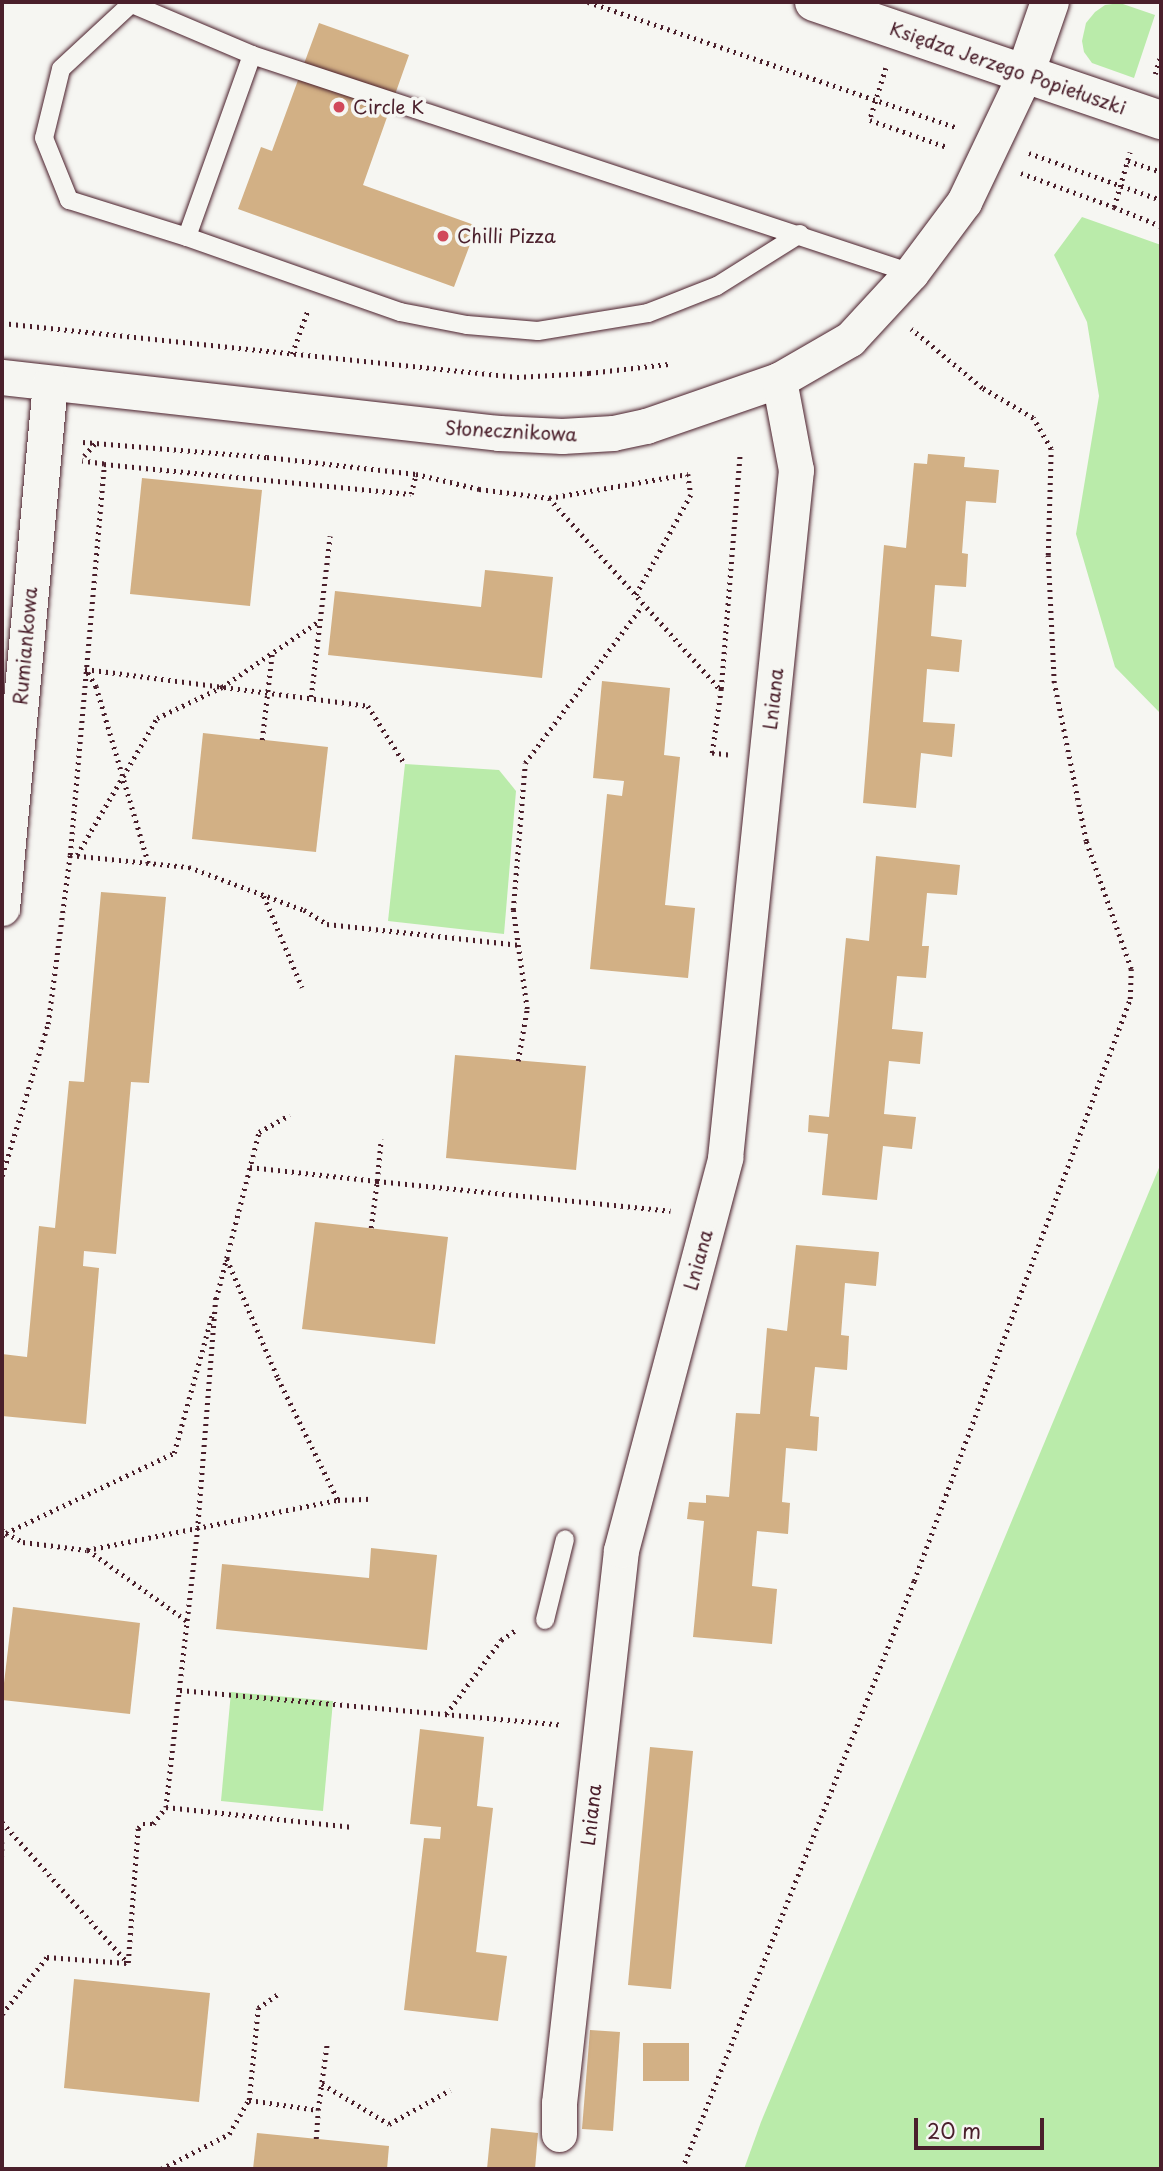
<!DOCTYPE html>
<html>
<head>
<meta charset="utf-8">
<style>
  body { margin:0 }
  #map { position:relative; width:1163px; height:2171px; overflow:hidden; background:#f6f6f2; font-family:"Playpen Sans",sans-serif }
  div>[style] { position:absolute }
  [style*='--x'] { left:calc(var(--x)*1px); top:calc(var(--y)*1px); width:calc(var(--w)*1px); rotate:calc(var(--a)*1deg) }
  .green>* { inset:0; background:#baebaa }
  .building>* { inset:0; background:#d2b085 }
  .path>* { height:4.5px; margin-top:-2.25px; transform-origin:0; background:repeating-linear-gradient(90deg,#4a1f2b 0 2px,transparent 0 7px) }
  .roads { filter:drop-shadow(0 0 2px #4a1f2b) drop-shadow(0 0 2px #4a1f2b) }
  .lane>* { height:18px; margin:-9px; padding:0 9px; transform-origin:9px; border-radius:9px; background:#f6f6f2 }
  .street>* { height:35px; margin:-17.5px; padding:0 17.5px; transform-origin:17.5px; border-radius:17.5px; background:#f6f6f2 }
  .secondary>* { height:38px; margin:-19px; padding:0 19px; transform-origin:19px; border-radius:19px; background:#f6f6f2 }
  .dots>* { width:19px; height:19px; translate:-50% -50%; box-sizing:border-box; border:4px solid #f6f6f2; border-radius:50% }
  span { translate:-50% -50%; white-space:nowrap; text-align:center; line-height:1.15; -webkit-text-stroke:7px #f6f6f2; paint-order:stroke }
  .street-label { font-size:19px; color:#4a1f2b }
  .poi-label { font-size:19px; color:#4a1f2b }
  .left { translate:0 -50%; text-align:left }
  .frame { position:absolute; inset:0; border:4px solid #4a1f2b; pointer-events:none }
  .scale { position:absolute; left:914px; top:2118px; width:130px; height:32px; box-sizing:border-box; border:4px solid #4a1f2b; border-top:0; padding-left:9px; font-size:21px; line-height:24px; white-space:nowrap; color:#4a1f2b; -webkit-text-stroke:5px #f6f6f2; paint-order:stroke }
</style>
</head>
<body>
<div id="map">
  <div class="green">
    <div style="clip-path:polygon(1120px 3px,1155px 15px,1134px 78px,1092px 63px,1084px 52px,1082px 41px,1086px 23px,1095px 12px,1105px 5px)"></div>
    <div style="clip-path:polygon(1082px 217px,1161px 245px,1161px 714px,1115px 667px,1076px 534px,1099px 396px,1087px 322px,1054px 255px)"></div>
    <div style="clip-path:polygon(405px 764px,499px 770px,516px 791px,504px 934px,388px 921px)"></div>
    <div style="clip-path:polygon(1161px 1163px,1161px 2169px,744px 2169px,761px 2122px)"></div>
    <div style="clip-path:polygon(231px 1692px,333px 1701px,323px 1811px,221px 1801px)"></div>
  </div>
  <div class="building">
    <div style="clip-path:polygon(319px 23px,409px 55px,363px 185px,477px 226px,454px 287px,238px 209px,261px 147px,272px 151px)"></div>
    <div style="clip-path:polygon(928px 454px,965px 457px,964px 467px,999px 470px,996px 503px,966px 501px,962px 553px,968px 554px,966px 587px,935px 585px,931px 636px,962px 640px,959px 672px,927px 669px,923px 722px,955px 724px,952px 757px,921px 753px,916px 808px,863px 803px,884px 545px,906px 548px,914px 463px,927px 464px)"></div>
    <div style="clip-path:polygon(142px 478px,262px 490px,250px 606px,130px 594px)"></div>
    <div style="clip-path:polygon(485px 570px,553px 577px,542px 678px,328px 655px,335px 591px,481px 607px)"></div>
    <div style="clip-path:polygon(602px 681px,670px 688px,664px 755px,680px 757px,665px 905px,695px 908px,688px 978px,590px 969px,607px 794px,622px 796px,624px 781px,593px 778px)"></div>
    <div style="clip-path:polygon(203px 733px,328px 747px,316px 852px,192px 839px)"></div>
    <div style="clip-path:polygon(876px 856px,960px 865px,957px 895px,927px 893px,922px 946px,929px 946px,926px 978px,897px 976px,892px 1029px,923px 1032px,920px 1064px,889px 1061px,884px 1114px,916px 1117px,912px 1149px,883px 1146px,877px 1200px,822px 1195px,828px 1134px,808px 1132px,809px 1115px,829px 1117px,846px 938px,869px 941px)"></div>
    <div style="clip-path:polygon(101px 892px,166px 897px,149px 1083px,131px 1082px,116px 1254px,84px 1251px,83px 1266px,99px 1268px,86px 1424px,2px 1416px,2px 1354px,27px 1357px,39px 1226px,55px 1228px,69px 1081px,84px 1082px)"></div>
    <div style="clip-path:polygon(455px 1055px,586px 1066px,576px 1170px,446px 1158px)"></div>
    <div style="clip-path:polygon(315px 1222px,448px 1237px,435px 1344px,302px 1329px)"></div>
    <div style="clip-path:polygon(796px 1245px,879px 1252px,876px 1286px,845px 1283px,841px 1335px,849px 1336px,847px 1370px,815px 1367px,810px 1416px,819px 1417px,817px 1451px,786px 1448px,782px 1502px,790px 1503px,788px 1534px,757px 1531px,752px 1586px,777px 1589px,772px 1644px,693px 1637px,704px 1521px,687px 1519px,689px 1502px,706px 1503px,706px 1495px,729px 1497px,736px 1413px,760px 1414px,767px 1328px,787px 1331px)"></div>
    <div style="clip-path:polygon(371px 1548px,437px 1555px,427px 1650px,216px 1629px,222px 1564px,369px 1578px)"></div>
    <div style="clip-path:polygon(13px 1607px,140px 1623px,130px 1714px,2px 1700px)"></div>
    <div style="clip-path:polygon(420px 1729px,484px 1737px,477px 1806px,493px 1808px,476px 1952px,507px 1956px,498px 2021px,404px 2010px,424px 1838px,440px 1839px,441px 1827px,410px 1824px)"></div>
    <div style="clip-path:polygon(650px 1747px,693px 1751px,671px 1989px,628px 1985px)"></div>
    <div style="clip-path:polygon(74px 1979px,210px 1993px,199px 2102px,64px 2088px)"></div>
    <div style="clip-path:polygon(590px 2030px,620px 2032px,613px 2131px,582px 2129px)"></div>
    <div style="clip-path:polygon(643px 2043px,689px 2043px,689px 2081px,643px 2081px)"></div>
    <div style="clip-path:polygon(491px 2128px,538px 2133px,535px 2169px,487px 2169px)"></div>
    <div style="clip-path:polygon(257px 2133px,389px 2146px,387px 2169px,253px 2169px)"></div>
  </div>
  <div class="path">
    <div style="--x:588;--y:2;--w:391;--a:18.8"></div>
    <div style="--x:886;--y:68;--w:54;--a:107.1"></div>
    <div style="--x:870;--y:120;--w:82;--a:19.3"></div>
    <div style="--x:1155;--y:74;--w:21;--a:-73"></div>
    <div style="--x:1029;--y:153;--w:140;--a:19.6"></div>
    <div style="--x:1128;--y:161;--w:35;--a:18"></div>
    <div style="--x:1021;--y:173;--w:99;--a:20.1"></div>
    <div style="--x:1114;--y:207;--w:57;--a:-73.8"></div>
    <div style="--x:1114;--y:207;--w:51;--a:22"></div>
    <div style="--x:2;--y:323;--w:518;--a:5.99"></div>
    <div style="--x:517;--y:377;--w:72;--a:-3.2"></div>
    <div style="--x:589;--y:373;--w:80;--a:-6.5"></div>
    <div style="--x:292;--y:354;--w:45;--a:-70.3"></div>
    <div style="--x:83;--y:442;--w:185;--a:4.7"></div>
    <div style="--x:267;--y:457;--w:150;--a:6.5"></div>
    <div style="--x:416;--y:474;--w:65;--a:13.4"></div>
    <div style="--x:479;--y:489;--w:71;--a:7.3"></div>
    <div style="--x:549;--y:498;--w:141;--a:-9.8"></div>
    <div style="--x:688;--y:474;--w:21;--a:82"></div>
    <div style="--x:691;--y:495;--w:116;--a:118.8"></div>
    <div style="--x:84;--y:456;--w:18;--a:-49"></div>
    <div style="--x:104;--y:464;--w:308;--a:5.6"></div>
    <div style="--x:411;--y:494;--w:21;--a:-76"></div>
    <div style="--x:549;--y:498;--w:256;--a:48.2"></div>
    <div style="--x:311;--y:697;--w:162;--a:-83.3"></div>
    <div style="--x:262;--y:740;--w:87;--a:-83.4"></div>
    <div style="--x:728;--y:755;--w:16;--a:-173"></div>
    <div style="--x:712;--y:753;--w:65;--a:-82"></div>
    <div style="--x:721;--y:689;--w:235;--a:-85.4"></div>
    <div style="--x:70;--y:855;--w:120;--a:5.8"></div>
    <div style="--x:189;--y:867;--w:123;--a:20.5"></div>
    <div style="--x:304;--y:910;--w:27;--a:31"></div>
    <div style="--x:327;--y:924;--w:194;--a:6.2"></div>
    <div style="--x:77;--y:855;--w:159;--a:-59.7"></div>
    <div style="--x:157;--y:718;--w:72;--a:-25.5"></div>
    <div style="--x:222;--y:687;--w:117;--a:-34.2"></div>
    <div style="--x:148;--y:863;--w:184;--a:-106.5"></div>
    <div style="--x:96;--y:687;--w:21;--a:-121"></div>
    <div style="--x:85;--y:669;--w:285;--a:7.4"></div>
    <div style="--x:368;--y:706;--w:69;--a:57.5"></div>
    <div style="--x:264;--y:896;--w:99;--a:67.3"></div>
    <div style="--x:518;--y:1061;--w:53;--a:-80.2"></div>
    <div style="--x:527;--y:1009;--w:100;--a:-98"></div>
    <div style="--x:513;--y:910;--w:147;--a:-85.3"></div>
    <div style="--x:525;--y:763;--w:196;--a:-53.3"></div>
    <div style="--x:250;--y:1167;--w:128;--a:6.3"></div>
    <div style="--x:377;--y:1181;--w:42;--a:-84.6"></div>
    <div style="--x:2;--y:1176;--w:159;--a:-73.2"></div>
    <div style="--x:48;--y:1024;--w:170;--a:-82.6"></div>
    <div style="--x:70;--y:855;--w:392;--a:-85"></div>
    <div style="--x:104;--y:464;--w:22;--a:-172"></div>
    <div style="--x:371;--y:1228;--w:47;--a:-82.7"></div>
    <div style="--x:377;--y:1181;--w:295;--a:5.8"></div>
    <div style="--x:227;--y:1259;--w:129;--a:66.8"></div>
    <div style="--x:278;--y:1378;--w:136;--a:63.8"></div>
    <div style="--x:216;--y:1298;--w:231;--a:94.5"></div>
    <div style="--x:198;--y:1528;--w:281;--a:96.5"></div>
    <div style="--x:166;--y:1807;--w:188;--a:6.1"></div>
    <div style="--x:216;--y:1299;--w:172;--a:-75.6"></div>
    <div style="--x:259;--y:1132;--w:35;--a:-29"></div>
    <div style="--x:2;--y:1530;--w:5;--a:37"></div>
    <div style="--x:6;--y:1533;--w:186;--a:-25.5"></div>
    <div style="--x:174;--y:1453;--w:147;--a:-74.6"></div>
    <div style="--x:2;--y:1536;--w:5;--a:-37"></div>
    <div style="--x:6;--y:1533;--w:19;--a:28"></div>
    <div style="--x:23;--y:1542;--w:64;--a:7.1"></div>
    <div style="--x:87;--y:1550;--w:256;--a:-11.3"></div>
    <div style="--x:338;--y:1500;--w:33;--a:-2"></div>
    <div style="--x:88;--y:1550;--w:122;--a:35.6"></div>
    <div style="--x:180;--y:1690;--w:384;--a:5.2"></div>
    <div style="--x:446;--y:1714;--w:92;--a:-53.4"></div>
    <div style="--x:501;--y:1640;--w:18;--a:-34"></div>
    <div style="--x:2;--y:1822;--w:189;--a:48.2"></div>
    <div style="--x:2;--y:1842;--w:14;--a:90"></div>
    <div style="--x:128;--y:1963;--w:135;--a:-85.8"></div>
    <div style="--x:138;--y:1828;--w:6;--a:-39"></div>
    <div style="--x:143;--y:1824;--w:10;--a:0"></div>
    <div style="--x:153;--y:1824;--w:21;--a:-53"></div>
    <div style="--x:2;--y:2014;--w:73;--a:-51.7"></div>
    <div style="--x:47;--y:1957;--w:80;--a:4.3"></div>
    <div style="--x:322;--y:2084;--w:78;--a:30.8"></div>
    <div style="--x:389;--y:2124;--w:70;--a:-29.1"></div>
    <div style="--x:249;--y:2100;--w:70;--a:8.2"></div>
    <div style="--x:318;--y:2110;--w:68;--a:-82.3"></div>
    <div style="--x:316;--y:2139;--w:29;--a:-86"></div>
    <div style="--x:161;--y:2169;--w:76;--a:-27.2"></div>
    <div style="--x:229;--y:2134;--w:39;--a:-60"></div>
    <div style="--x:249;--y:2100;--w:92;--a:-84.4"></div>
    <div style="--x:258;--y:2008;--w:24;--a:-35"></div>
    <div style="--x:682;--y:2169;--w:632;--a:-68.47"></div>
    <div style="--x:914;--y:1581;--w:621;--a:-69.64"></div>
    <div style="--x:1130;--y:999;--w:30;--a:-88"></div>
    <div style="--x:1131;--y:969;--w:136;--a:-109.4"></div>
    <div style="--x:1086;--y:841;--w:161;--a:-101.4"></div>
    <div style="--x:1054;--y:683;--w:128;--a:-92.7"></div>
    <div style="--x:1048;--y:555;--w:106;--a:-88.4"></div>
    <div style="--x:1051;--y:449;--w:36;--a:-120"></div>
    <div style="--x:1033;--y:418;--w:59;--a:-149.5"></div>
    <div style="--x:982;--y:388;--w:92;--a:-140.3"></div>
  </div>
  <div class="roads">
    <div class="lane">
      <div style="--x:133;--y:2;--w:98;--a:137.1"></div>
      <div style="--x:61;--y:69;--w:71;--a:103.8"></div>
      <div style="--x:44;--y:138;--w:67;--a:68"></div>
      <div style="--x:69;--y:200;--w:124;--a:17.4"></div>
      <div style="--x:132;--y:4;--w:130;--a:23"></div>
      <div style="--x:252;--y:55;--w:694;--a:18.3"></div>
      <div style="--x:252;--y:55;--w:193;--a:109.7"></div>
      <div style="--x:187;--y:237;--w:226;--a:19.4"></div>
      <div style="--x:400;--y:312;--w:68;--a:11"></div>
      <div style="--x:467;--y:325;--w:71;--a:4.8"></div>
      <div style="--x:538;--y:331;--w:111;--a:-9.3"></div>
      <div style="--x:648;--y:313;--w:74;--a:-21.4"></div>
      <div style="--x:717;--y:286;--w:98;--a:-32.1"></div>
      <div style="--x:545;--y:1620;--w:83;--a:-76.1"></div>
    </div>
    <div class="street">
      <div style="--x:2;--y:377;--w:500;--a:6.43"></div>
      <div style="--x:499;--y:433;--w:63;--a:2.7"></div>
      <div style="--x:562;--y:436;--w:51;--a:-3.4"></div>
      <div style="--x:613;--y:433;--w:34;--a:-12"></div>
      <div style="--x:646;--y:426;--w:141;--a:-19.1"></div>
      <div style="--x:779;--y:380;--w:82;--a:-30"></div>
      <div style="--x:850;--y:339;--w:90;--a:-47.3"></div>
      <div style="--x:911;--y:273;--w:89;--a:-53.3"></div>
      <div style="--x:964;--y:202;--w:142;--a:-64.5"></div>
      <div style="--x:2;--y:908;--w:527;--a:-84.78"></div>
      <div style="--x:559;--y:2134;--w:31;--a:-90"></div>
      <div style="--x:559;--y:2103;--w:556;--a:-83.6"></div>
      <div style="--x:621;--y:1550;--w:406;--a:-75.1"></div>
      <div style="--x:725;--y:1158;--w:692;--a:-84.11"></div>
      <div style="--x:796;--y:470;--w:92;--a:-100.7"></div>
    </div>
    <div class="secondary">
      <div style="--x:814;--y:2;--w:367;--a:18.8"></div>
      <div style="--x:1025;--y:74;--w:76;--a:-70.9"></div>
    </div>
  </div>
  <div class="dots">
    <div style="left:339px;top:107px;background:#d1495b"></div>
    <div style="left:443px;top:236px;background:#d1495b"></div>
  </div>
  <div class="street-label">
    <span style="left:1008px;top:68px;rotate:19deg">Księdza Jerzego Popiełuszki</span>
    <span style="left:511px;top:431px;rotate:3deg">Słonecznikowa</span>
    <span style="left:25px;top:646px;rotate:-85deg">Rumiankowa</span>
    <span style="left:773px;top:699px;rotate:-84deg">Lniana</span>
    <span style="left:698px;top:1260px;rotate:-75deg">Lniana</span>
    <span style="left:591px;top:1815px;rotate:-84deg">Lniana</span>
  </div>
  <div class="poi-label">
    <span class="left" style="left:353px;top:107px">Circle K</span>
    <span class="left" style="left:457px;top:236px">Chilli Pizza</span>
  </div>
  <div class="frame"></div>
  <div class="scale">20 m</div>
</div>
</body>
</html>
